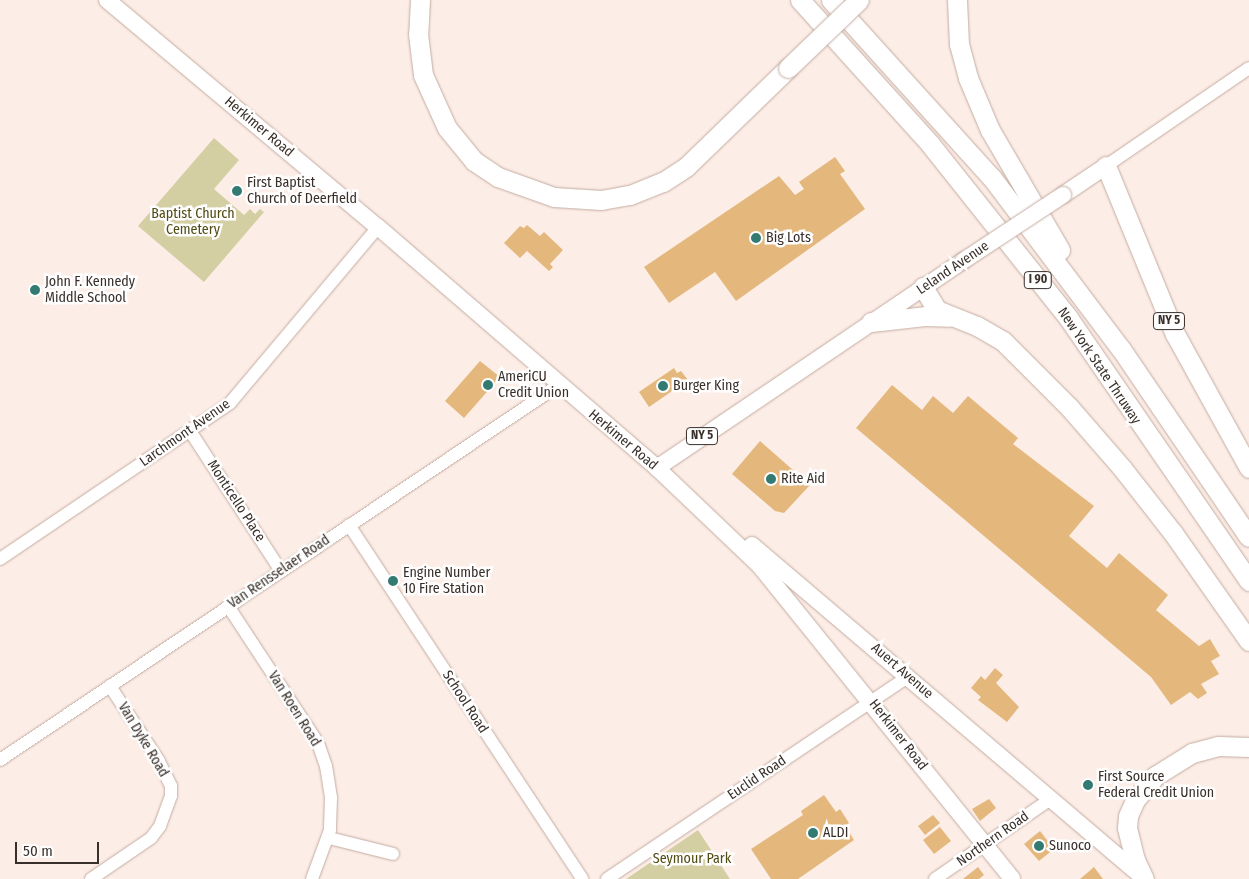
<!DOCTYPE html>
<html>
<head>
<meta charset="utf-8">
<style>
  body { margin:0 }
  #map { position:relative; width:1249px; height:879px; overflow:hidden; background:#fcede6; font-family:"Fira Sans Condensed",sans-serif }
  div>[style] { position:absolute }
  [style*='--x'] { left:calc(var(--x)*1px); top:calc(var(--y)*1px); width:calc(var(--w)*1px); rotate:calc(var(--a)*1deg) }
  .green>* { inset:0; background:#d4cfa3 }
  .building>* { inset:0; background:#e4b87d }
  .roads { filter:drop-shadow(0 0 1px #c3aca1) drop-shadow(0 0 1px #c3aca1) }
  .minor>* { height:12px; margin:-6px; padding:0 6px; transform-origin:6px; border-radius:6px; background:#fff }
  .major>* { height:16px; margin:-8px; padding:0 8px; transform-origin:8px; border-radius:8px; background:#fff }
  .highway>* { height:19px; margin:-9.5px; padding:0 9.5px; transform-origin:9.5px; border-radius:9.5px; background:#fff }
  .bridges { filter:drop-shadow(0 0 1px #c3aca1) drop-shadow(0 0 1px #c3aca1) }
  .major-bridge>* { height:16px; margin:-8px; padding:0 8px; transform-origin:8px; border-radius:8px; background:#fff }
  .highway-bridge>* { height:19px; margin:-9.5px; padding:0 9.5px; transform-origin:9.5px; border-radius:9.5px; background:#fff }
  .dots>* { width:14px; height:14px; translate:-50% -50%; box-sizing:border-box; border:2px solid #fefefe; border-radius:50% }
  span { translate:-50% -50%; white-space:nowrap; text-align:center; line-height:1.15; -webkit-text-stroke:5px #fefefe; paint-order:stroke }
  .shield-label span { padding:1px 4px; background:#fefefe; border:1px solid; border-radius:4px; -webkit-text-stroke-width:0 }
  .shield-label { font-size:12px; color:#382f2a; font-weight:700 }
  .street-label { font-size:14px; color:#382f2a }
  .poi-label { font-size:14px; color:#382f2a }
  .left { translate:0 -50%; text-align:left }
  .park-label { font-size:14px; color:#514b14 }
  .scale { position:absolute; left:15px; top:842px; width:84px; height:22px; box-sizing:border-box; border:2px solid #382f2a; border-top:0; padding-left:6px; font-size:15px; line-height:18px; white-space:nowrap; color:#382f2a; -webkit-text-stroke:4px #fefefe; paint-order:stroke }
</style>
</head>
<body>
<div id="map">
  <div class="green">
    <div style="clip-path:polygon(214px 138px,239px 160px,214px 189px,244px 215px,250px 209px,255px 214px,260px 209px,264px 212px,204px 282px,138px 226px)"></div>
    <div style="clip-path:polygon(698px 830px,730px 879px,626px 879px)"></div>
  </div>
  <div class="building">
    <div style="clip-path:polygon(835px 157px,845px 171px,840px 174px,865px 209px,736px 301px,715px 272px,669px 303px,644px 267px,779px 176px,795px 195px,804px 189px,799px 182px)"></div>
    <div style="clip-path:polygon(527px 225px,540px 236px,544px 232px,563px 250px,550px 264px,553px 267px,549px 271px,527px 251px,520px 258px,504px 243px,520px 226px,524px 228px)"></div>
    <div style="clip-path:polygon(480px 361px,500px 377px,464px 418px,445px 401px)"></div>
    <div style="clip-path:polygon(674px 368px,677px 373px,681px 371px,688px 380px,649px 407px,639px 392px)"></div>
    <div style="clip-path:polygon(892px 385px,922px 410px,933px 396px,953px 413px,968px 396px,1018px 438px,1013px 444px,1094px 506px,1069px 536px,1107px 568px,1119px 553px,1168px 595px,1156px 610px,1199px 646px,1210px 639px,1220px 656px,1211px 661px,1219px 674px,1201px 684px,1207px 693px,1198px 699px,1190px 692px,1171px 705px,1151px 677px,856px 428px)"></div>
    <div style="clip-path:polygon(760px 441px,810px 485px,784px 513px,775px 511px,732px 474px)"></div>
    <div style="clip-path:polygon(995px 668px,1003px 675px,996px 683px,1019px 707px,1007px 722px,978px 700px,981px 697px,971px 688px,981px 676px,985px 680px)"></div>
    <div style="clip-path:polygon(824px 795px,836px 812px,840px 809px,849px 823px,845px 826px,854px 840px,798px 879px,771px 879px,751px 849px,803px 815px,801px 811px)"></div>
    <div style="clip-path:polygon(989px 799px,996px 808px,980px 821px,972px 809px)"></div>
    <div style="clip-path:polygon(933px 815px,940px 823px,925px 835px,918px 826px)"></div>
    <div style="clip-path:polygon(940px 827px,951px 841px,934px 854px,923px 840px)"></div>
    <div style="clip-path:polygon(1040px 831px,1054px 849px,1039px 861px,1024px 844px)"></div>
    <div style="clip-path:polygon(978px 867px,984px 875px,979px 879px,963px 879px)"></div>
    <div style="clip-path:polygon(1094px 867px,1103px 879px,1080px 879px)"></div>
  </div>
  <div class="roads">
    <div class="minor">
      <div style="--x:1106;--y:166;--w:173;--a:-34.4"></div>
      <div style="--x:190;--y:431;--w:167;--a:57"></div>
      <div style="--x:349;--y:525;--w:424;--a:56.6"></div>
      <div style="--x:0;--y:559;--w:278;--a:-34.1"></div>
      <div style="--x:230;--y:403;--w:230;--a:-49.9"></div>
      <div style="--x:228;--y:606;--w:164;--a:56.7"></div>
      <div style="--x:318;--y:743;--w:24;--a:71"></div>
      <div style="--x:326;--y:766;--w:32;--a:81"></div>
      <div style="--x:331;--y:798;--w:32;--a:92"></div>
      <div style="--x:330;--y:830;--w:52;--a:110.2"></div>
      <div style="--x:0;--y:760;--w:673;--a:-33.86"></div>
      <div style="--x:329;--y:838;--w:66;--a:14"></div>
      <div style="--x:91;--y:879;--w:73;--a:-34.3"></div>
      <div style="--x:151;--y:838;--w:15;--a:-53"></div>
      <div style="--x:160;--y:826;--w:32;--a:-70"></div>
      <div style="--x:171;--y:796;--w:10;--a:-90"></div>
      <div style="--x:171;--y:786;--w:28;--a:-116"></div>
      <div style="--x:159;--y:761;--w:90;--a:-123.2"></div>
      <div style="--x:607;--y:879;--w:362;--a:-33.9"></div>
      <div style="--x:935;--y:879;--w:142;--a:-34.7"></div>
    </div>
    <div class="major">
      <div style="--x:107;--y:0;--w:354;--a:40"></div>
      <div style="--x:378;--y:227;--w:369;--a:40.8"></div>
      <div style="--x:657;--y:468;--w:141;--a:43.6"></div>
      <div style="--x:759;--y:565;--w:403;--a:51.1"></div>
      <div style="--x:1063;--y:195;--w:52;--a:-34"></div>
      <div style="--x:657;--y:468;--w:369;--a:-34.1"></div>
      <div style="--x:752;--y:545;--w:509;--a:40.38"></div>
    </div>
    <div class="highway">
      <div style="--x:420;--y:0;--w:34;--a:93"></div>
      <div style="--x:418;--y:34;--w:41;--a:83"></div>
      <div style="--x:423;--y:75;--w:58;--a:65.6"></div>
      <div style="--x:447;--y:128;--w:43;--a:50.7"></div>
      <div style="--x:474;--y:161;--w:29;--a:34"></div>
      <div style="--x:498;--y:177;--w:59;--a:19.7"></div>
      <div style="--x:554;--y:197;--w:47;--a:3.7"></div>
      <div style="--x:601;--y:200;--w:29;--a:-10"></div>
      <div style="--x:630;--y:195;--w:35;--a:-22"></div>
      <div style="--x:663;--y:182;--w:27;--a:-33"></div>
      <div style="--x:686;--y:167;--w:142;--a:-44.1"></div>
      <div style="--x:800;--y:0;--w:194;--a:47.9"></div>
      <div style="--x:930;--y:144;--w:223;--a:51.5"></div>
      <div style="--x:1069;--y:319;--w:318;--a:55.5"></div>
      <div style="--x:831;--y:0;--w:240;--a:47.9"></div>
      <div style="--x:992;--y:178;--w:214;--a:53"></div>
      <div style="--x:1121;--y:349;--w:227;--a:55.8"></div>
      <div style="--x:957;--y:0;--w:44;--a:87.4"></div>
      <div style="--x:959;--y:44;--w:35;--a:75"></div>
      <div style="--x:968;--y:78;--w:56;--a:67.1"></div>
      <div style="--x:990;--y:130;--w:139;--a:59.7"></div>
      <div style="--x:1106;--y:166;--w:182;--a:67.7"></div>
      <div style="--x:1175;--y:334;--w:153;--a:61.1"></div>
      <div style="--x:923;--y:287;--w:27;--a:59"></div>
      <div style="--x:937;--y:310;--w:43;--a:21.8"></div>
      <div style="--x:977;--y:326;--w:30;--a:30"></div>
      <div style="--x:1003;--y:341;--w:93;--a:45"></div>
      <div style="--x:1069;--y:407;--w:81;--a:49"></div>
      <div style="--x:1122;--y:468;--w:83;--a:51.9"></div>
      <div style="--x:1173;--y:533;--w:132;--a:54.9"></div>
      <div style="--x:871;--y:322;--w:54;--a:-6.3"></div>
      <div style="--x:925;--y:316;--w:24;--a:2"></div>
      <div style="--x:1144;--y:879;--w:21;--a:-115"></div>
      <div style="--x:1135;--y:860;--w:33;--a:-104"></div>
      <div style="--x:1127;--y:828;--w:12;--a:-85"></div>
      <div style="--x:1128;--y:816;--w:17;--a:-66"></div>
      <div style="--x:1135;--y:800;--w:31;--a:-50"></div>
      <div style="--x:1155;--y:776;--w:44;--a:-31.9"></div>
      <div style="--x:1192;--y:753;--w:27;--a:-15"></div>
      <div style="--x:1218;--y:746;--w:31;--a:2"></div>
    </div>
  </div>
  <div class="bridges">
    <div class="major-bridge">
      <div style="--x:963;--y:261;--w:120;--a:-33.4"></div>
    </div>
    <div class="highway-bridge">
      <div style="--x:788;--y:68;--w:98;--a:-43.8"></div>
    </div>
  </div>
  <div class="dots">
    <div style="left:237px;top:191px;background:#337a72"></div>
    <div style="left:756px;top:238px;background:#337a72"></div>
    <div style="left:35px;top:290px;background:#337a72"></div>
    <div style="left:488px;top:385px;background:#337a72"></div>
    <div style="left:663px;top:386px;background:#337a72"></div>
    <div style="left:771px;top:479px;background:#337a72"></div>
    <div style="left:393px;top:581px;background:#337a72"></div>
    <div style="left:1088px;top:785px;background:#337a72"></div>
    <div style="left:813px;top:833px;background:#337a72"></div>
    <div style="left:1039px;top:846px;background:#337a72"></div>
  </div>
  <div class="shield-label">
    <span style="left:1038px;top:280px">I 90</span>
    <span style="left:1169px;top:321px">NY 5</span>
    <span style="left:702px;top:436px">NY 5</span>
  </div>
  <div class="street-label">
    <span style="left:259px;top:127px;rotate:40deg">Herkimer Road</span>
    <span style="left:953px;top:268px;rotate:-34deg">Leland Avenue</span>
    <span style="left:1099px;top:366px;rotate:56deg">New York State Thruway</span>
    <span style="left:185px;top:433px;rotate:-35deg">Larchmont Avenue</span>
    <span style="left:623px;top:440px;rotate:40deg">Herkimer Road</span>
    <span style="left:236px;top:501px;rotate:57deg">Monticello Place</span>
    <span style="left:279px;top:572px;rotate:-34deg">Van Rensselaer Road</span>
    <span style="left:902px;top:671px;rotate:41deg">Auert Avenue</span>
    <span style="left:465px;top:702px;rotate:57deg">School Road</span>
    <span style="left:294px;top:709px;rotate:58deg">Van Roen Road</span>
    <span style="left:898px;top:735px;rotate:52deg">Herkimer Road</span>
    <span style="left:143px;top:740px;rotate:59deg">Van Dyke Road</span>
    <span style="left:757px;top:778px;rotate:-34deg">Euclid Road</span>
    <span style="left:993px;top:839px;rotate:-35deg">Northern Road</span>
  </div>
  <div class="poi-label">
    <span class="left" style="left:247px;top:191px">First Baptist<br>Church of Deerfield</span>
    <span class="left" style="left:766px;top:238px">Big Lots</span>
    <span class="left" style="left:45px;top:290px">John F. Kennedy<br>Middle School</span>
    <span class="left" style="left:498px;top:385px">AmeriCU<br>Credit Union</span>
    <span class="left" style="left:673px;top:386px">Burger King</span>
    <span class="left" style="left:781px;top:479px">Rite Aid</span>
    <span class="left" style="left:403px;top:581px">Engine Number<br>10 Fire Station</span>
    <span class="left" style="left:1098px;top:785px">First Source<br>Federal Credit Union</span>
    <span class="left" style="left:823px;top:833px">ALDI</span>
    <span class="left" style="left:1049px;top:846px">Sunoco</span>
  </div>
  <div class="park-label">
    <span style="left:193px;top:222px">Baptist Church<br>Cemetery</span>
    <span style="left:692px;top:859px">Seymour Park</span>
  </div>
  <div class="scale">50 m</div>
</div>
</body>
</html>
